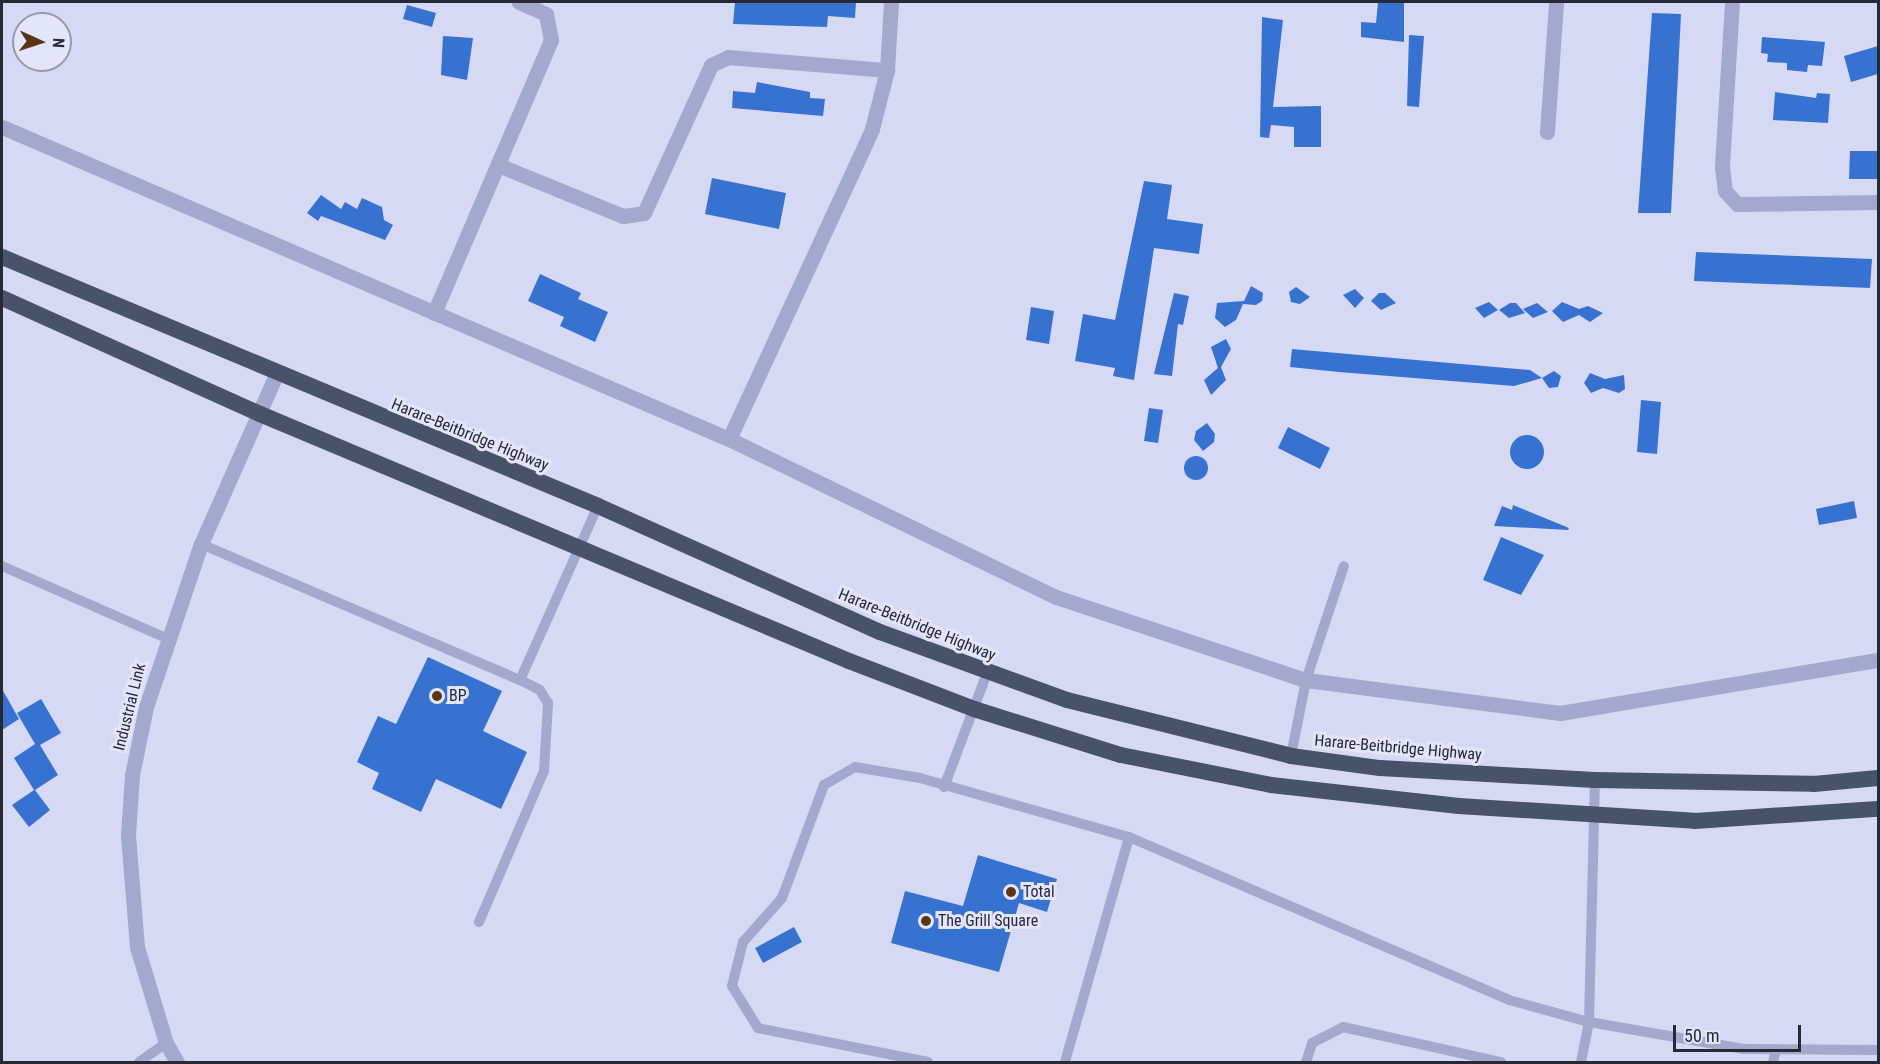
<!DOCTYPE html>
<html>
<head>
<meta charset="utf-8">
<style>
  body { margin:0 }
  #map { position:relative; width:1880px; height:1064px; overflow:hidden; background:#d6d9f3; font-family:"Roboto Condensed",sans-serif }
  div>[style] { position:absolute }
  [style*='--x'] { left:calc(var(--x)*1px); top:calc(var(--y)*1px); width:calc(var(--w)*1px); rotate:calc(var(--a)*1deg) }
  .building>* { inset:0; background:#3772d1 }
  .round { border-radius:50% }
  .service>* { height:10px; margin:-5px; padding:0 5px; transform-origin:5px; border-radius:5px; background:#a2a9cc }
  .minor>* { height:15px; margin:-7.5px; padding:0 7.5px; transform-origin:7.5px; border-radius:7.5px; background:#a2a9cc }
  .tertiary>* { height:15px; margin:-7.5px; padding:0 7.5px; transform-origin:7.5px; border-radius:7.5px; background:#a2a9cc }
  .trunk>* { height:16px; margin:-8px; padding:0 8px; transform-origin:8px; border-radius:8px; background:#485268 }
  .dots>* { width:16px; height:16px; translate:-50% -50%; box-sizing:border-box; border:3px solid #e3e5fb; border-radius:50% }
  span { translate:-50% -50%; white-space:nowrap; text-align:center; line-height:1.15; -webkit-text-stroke:6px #e3e5fb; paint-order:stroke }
  .street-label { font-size:16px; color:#252a36 }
  .poi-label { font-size:16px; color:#252a36 }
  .left { translate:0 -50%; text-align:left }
  .frame { position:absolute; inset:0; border:3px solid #252a36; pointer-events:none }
  .north { position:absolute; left:12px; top:12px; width:60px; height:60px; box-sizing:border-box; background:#e3e5fb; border:2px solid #979aac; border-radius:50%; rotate:93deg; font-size:16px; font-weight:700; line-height:24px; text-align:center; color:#252a36 }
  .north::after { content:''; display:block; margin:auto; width:21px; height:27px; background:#5a3517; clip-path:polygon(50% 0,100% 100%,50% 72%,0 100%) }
  .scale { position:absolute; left:1673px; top:1025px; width:128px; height:27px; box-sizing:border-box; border:3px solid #252a36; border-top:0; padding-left:8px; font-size:18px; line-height:21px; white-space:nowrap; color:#252a36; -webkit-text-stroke:4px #e3e5fb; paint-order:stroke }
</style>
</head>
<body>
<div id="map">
  <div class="building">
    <div style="clip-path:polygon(735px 2px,856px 2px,855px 18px,828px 16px,827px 27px,733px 24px)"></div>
    <div style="clip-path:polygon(1378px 2px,1404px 2px,1404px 42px,1361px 37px,1361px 22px,1376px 23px)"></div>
    <div style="clip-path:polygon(407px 5px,436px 13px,432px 27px,403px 19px)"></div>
    <div style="clip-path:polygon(1652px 13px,1681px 14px,1671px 213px,1638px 213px)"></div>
    <div style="clip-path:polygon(1262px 17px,1283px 20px,1273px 107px,1321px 106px,1321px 147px,1294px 147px,1294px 127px,1271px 125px,1269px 138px,1260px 137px)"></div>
    <div style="clip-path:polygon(1409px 35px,1424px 36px,1419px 107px,1407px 106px)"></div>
    <div style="clip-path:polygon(443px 36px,473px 38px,467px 80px,441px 75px)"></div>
    <div style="clip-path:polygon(1762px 37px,1825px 42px,1822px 66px,1808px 65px,1807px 72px,1787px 70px,1787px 63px,1767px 62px,1768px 54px,1761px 53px)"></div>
    <div style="clip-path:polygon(1878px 46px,1878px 74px,1851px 82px,1844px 56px)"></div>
    <div style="clip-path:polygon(757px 82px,810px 92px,810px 98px,825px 99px,823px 116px,732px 108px,733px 91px,755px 93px)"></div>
    <div style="clip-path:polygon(1775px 92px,1816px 98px,1817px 93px,1830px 94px,1828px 123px,1773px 120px)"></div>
    <div style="clip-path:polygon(1850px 151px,1878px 151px,1878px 179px,1849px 179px)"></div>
    <div style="clip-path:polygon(712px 178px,786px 193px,779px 229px,705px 214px)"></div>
    <div style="clip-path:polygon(1144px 181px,1172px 185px,1167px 219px,1203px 224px,1199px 254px,1154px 248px,1134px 380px,1113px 376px,1115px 368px,1075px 361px,1083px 314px,1115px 320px)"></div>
    <div style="clip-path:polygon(321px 195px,341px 209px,345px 202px,357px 209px,362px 198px,382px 207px,384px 220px,393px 225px,385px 240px,321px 216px,318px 221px,307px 213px)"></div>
    <div style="clip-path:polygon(1696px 252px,1872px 259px,1870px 288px,1694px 281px)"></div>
    <div style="clip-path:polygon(540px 274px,581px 293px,578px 299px,608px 312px,595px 342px,560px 326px,564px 317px,528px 301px)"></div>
    <div style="clip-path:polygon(1251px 286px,1263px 293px,1262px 301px,1256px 305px,1243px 304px,1236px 320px,1225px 327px,1215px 318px,1217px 303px,1244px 301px)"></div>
    <div style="clip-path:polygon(1296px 287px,1310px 297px,1300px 304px,1291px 302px,1289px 292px)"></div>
    <div style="clip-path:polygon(1355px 289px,1364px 298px,1355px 308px,1343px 295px)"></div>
    <div style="clip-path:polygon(1174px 293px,1189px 296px,1183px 325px,1178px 324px,1172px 376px,1154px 374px)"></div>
    <div style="clip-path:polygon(1379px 293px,1385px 293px,1396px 303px,1381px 310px,1371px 301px)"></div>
    <div style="clip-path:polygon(1489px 302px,1498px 310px,1484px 318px,1475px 308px)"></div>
    <div style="clip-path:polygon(1562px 302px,1579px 309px,1588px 306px,1603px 313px,1590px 322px,1579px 315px,1563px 322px,1552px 311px)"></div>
    <div style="clip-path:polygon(1510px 303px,1516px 303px,1525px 313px,1509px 318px,1499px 310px)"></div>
    <div style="clip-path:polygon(1537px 303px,1548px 312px,1533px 318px,1523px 309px)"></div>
    <div style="clip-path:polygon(1031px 307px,1054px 311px,1049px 344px,1026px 340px)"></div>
    <div style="clip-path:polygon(1226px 339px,1231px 349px,1221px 367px,1226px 380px,1211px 395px,1204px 380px,1218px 368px,1211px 347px)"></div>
    <div style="clip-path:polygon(1292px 349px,1530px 370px,1542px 378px,1554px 371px,1561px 376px,1558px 387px,1549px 388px,1542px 378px,1514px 386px,1339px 372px,1290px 367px)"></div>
    <div style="clip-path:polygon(1590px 373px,1605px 379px,1624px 375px,1625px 389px,1619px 393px,1603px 388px,1591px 393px,1584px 383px)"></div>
    <div style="clip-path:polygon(1641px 400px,1661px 402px,1657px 454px,1637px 452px)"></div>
    <div style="clip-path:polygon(1149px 408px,1163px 410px,1158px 443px,1144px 441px)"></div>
    <div style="clip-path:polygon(1207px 423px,1215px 434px,1214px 442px,1203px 451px,1194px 440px,1196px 431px)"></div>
    <div style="clip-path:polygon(1288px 427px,1330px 448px,1320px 469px,1278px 448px)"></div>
    <div class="round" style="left:1510px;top:435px;width:34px;height:34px"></div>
    <div class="round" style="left:1184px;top:456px;width:24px;height:24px"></div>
    <div style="clip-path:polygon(1854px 501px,1857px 518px,1819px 525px,1816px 509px)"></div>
    <div style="clip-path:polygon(1513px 505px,1569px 528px,1568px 530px,1494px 526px,1502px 506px,1512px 510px)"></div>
    <div style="clip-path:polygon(1501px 537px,1544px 555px,1521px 595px,1483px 580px)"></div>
    <div style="clip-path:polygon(428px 657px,502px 691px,483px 731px,527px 752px,501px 809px,436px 779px,421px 812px,372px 789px,379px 773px,357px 762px,378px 716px,396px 724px)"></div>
    <div style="clip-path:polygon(2px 689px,19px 719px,2px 730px)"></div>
    <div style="clip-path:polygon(41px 699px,61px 733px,40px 745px,58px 775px,35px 790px,50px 810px,29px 827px,12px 805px,34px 790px,14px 758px,35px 744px,17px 713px)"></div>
    <div style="clip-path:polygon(978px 855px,1057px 879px,1047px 912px,1019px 903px,999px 972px,891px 943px,905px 891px,963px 906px)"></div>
    <div style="clip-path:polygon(794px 927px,802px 942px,763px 963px,755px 948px)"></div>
  </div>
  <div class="service">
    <div style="--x:201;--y:544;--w:347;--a:23.1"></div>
    <div style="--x:520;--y:680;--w:191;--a:-65.9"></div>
    <div style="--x:2;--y:566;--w:181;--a:23.7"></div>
    <div style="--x:1291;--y:756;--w:77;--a:-78.8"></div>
    <div style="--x:1306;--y:680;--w:120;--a:-71.6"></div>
    <div style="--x:944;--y:787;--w:122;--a:-69.3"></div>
    <div style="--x:479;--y:922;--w:164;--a:-66.7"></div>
    <div style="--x:544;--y:771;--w:68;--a:-86.6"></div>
    <div style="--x:548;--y:703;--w:15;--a:-122"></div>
    <div style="--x:540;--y:690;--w:22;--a:-153"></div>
    <div style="--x:139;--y:1062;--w:33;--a:-35"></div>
    <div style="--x:928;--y:1062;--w:173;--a:-168.7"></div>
    <div style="--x:758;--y:1028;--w:49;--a:-121.8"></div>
    <div style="--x:732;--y:986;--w:45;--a:-76"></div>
    <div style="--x:743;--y:942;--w:59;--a:-48.4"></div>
    <div style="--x:782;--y:898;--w:121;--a:-69.6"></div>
    <div style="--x:824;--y:785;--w:36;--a:-30"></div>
    <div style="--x:855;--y:767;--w:66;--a:9.6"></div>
    <div style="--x:920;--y:778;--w:217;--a:15.8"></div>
    <div style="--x:1129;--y:837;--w:413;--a:23.2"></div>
    <div style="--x:1509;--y:1000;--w:83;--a:15.4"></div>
    <div style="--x:1589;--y:1022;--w:157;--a:9.9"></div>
    <div style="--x:1744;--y:1049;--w:134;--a:0.4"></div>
    <div style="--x:1065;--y:1062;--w:234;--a:-74.1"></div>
    <div style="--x:1306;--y:1062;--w:20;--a:-72"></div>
    <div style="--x:1312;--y:1043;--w:35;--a:-27"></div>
    <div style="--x:1343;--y:1027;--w:162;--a:12.5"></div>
    <div style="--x:1581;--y:1062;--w:41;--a:-78.7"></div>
    <div style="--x:1589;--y:1022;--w:242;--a:-88.6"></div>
    <div style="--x:1773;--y:1062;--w:13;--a:-77"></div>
  </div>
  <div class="minor">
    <div style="--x:1732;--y:2;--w:165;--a:93.5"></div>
    <div style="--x:1722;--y:167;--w:24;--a:83"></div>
    <div style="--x:1725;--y:191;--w:18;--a:47"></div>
    <div style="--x:1737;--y:204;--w:141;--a:-0.8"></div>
    <div style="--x:2;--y:127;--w:791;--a:23.23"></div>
    <div style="--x:729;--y:439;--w:341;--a:-65.2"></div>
    <div style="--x:872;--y:129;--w:61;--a:-75.7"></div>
    <div style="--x:887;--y:70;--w:68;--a:-86.6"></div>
    <div style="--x:1547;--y:132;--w:130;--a:-86"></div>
    <div style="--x:498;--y:165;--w:135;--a:22.2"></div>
    <div style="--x:623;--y:216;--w:21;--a:-8"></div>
    <div style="--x:644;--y:213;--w:162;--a:-65.6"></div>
    <div style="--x:711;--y:65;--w:19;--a:-25"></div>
    <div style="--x:728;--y:57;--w:160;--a:4.7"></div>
    <div style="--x:434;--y:313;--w:297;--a:-66.8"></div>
    <div style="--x:551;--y:40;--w:26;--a:-101"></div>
    <div style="--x:546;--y:14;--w:30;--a:-156"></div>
    <div style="--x:729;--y:439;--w:363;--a:25.8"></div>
    <div style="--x:1056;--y:597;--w:263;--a:18.4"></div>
    <div style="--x:1306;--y:680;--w:256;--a:7.4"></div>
    <div style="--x:1560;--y:713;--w:322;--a:-9.5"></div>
  </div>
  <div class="tertiary">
    <div style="--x:177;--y:1062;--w:22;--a:-120"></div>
    <div style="--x:166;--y:1043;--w:100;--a:-106.8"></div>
    <div style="--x:137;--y:947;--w:112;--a:-94.6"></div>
    <div style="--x:128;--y:835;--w:60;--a:-86.2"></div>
    <div style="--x:132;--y:775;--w:69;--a:-78.4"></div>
    <div style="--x:146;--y:707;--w:172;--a:-71.4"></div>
    <div style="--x:201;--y:544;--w:185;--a:-66.1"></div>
  </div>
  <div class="trunk">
    <div style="--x:2;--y:257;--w:646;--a:22.67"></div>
    <div style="--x:598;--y:506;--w:309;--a:24.1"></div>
    <div style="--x:880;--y:632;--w:199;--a:20"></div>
    <div style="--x:1067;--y:700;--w:231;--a:14"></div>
    <div style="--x:1291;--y:756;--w:90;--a:7.7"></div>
    <div style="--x:1380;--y:768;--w:215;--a:3.2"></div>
    <div style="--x:1595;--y:780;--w:219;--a:1"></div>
    <div style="--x:1814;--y:784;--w:64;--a:-5.4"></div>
    <div style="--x:2;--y:298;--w:283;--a:24.2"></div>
    <div style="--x:260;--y:414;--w:639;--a:22.75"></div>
    <div style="--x:849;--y:661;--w:134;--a:21"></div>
    <div style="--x:974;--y:709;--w:154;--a:17.4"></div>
    <div style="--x:1121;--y:755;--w:153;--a:11.3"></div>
    <div style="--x:1271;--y:785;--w:189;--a:6.4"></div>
    <div style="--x:1459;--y:806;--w:236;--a:3.6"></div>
    <div style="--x:1695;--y:821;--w:183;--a:-3.8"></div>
  </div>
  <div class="dots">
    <div style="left:437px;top:696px;background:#5a3517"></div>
    <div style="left:1011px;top:892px;background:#5a3517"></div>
    <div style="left:926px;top:921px;background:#5a3517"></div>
  </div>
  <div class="street-label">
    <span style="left:470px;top:435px;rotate:22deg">Harare-Beitbridge Highway</span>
    <span style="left:917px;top:625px;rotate:22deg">Harare-Beitbridge Highway</span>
    <span style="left:130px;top:707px;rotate:-76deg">Industrial Link</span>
    <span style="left:1398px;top:748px;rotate:5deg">Harare-Beitbridge Highway</span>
  </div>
  <div class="poi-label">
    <span class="left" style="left:449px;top:696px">BP</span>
    <span class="left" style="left:1023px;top:892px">Total</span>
    <span class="left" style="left:938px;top:921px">The Grill Square</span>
  </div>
  <div class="frame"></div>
  <div class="north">N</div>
  <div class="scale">50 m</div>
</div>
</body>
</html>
